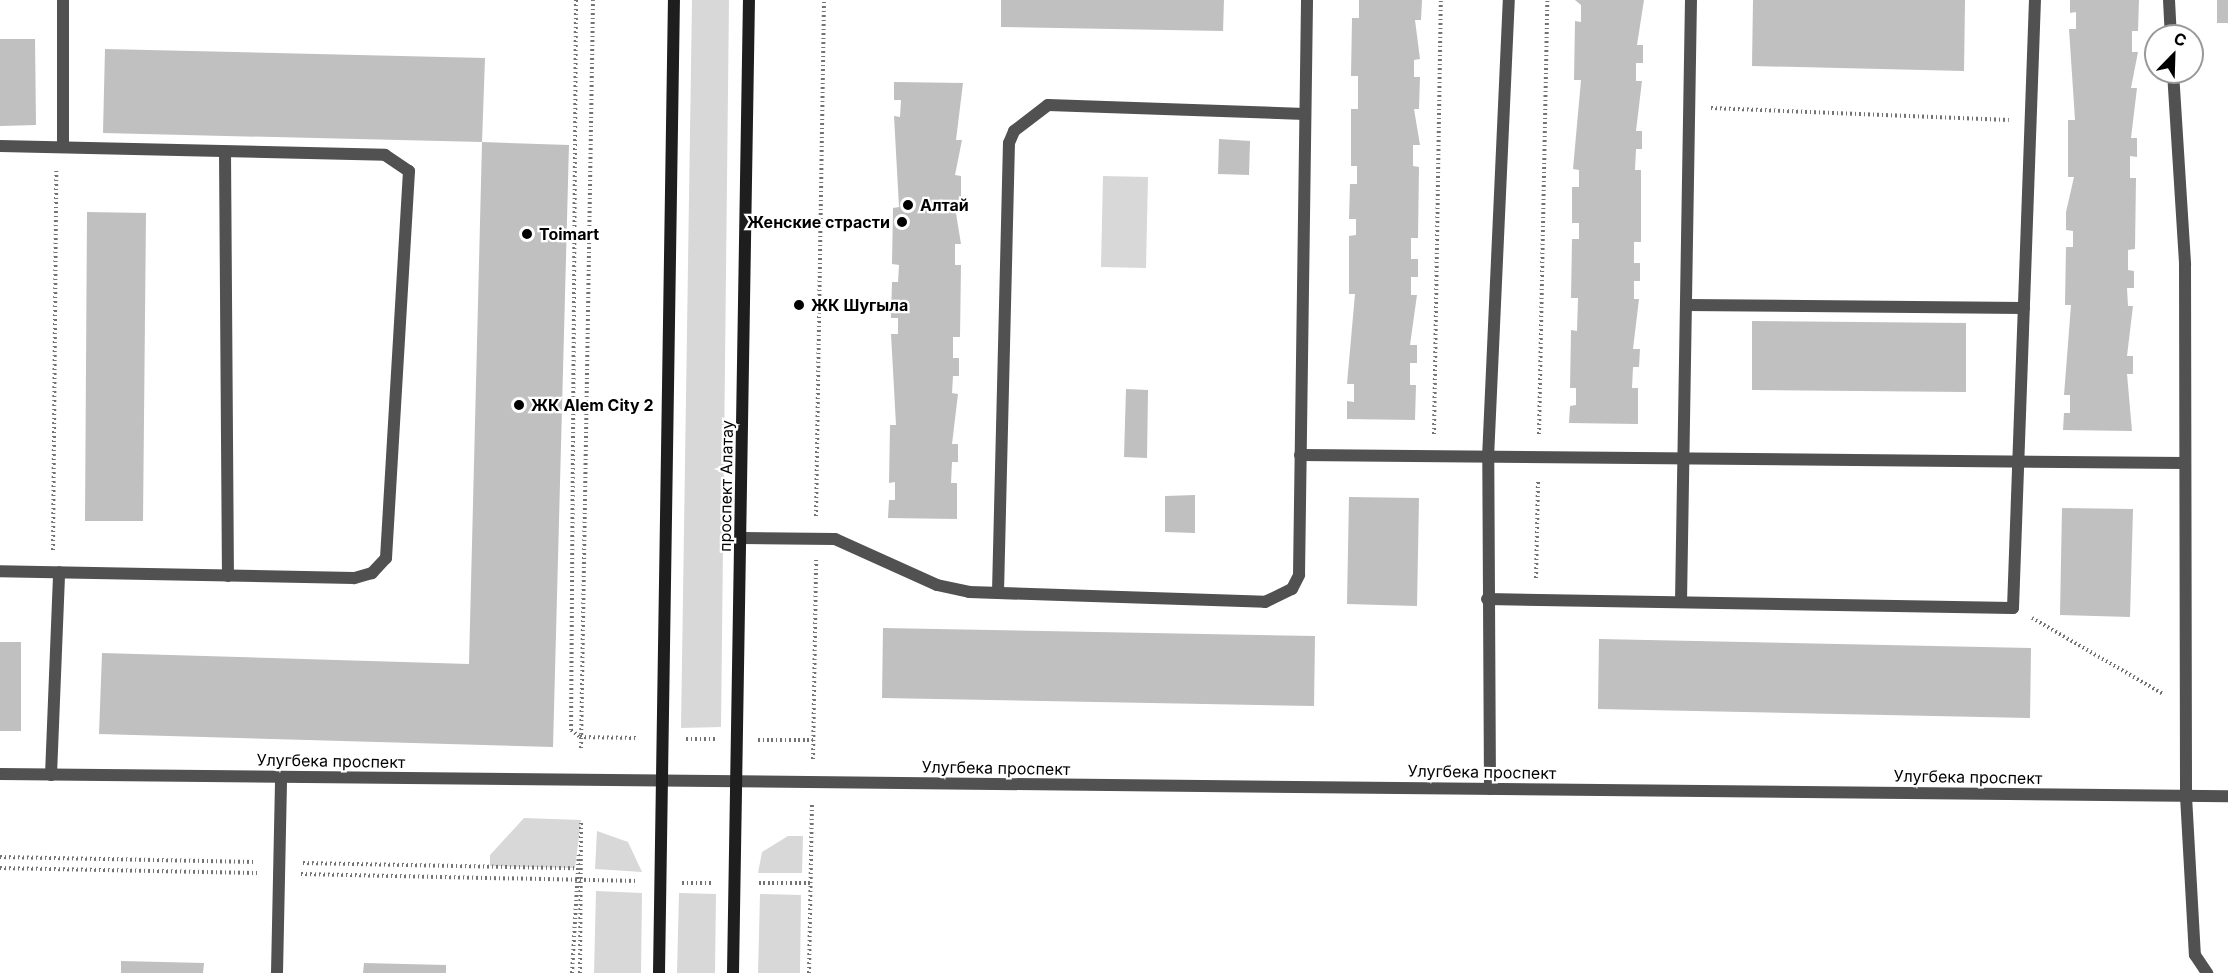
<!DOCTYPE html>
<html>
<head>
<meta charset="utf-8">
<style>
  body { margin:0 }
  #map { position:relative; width:2228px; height:973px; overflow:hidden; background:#fff; font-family:Inter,sans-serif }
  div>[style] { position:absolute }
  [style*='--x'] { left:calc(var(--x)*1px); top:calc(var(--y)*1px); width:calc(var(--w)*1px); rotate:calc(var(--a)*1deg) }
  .green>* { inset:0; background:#d8d8d8 }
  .building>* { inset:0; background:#c0c0c0 }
  .path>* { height:4px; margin-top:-2px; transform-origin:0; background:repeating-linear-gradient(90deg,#737373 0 1.5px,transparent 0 4.5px) }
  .lane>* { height:12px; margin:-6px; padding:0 6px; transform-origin:6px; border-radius:6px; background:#515151 }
  .street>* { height:12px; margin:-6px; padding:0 6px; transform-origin:6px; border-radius:6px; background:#515151 }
  .secondary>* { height:12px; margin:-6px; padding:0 6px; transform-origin:6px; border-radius:6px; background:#1e1e1e }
  .dots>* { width:16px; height:16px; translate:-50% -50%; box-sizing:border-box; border:3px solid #fff; border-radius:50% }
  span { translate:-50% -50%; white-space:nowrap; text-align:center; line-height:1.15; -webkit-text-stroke:4.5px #fff; paint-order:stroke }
  .poi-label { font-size:16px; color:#000; font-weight:700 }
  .left { translate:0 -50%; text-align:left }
  .right { translate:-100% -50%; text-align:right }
  .street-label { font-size:16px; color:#000 }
  .north { position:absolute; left:2144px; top:24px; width:60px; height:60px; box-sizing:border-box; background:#fff; border:2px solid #999; border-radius:50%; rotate:23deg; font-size:16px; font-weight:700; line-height:24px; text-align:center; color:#000 }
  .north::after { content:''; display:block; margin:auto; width:21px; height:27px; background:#000; clip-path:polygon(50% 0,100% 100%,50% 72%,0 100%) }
</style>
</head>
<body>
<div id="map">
  <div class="green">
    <div style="clip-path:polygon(692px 0,729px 0,721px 727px,681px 728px)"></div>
    <div style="clip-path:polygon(1103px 176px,1148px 177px,1146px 268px,1101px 267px)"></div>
    <div style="clip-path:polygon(524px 818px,581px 820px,575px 868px,490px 866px,490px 855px)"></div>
    <div style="clip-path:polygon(597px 831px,628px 842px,642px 872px,595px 869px)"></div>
    <div style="clip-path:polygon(788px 836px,803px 836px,802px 873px,758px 873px,762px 852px)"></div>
    <div style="clip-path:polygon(596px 891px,642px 893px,641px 973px,594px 973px)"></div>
    <div style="clip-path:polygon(679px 893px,716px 894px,715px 973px,677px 973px)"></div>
    <div style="clip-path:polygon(760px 894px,801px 895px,800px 973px,758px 973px)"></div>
  </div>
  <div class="building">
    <div style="clip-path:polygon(1001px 0,1224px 0,1223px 31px,1001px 27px)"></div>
    <div style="clip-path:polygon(1359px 0,1422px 0,1421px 20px,1415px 20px,1420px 59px,1414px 60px,1414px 77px,1420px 77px,1419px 109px,1414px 109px,1420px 145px,1413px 145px,1413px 166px,1419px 167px,1418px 238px,1411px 238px,1411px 259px,1418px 259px,1418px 277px,1411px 277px,1411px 295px,1417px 295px,1410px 345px,1417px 345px,1417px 363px,1410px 363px,1410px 385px,1416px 385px,1415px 420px,1347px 419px,1347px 401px,1354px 402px,1354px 384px,1347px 384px,1355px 294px,1349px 294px,1349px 236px,1356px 235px,1356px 219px,1349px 219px,1350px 184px,1357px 184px,1357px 166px,1351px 166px,1351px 109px,1358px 109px,1358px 76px,1351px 76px,1352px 18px,1359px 18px)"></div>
    <div style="clip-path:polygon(1575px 0,1644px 0,1637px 45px,1643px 45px,1643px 63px,1636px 63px,1636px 81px,1642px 81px,1636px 131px,1642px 131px,1642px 149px,1636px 149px,1635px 170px,1641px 170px,1641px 242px,1634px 242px,1634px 263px,1640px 263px,1640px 281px,1634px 281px,1634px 299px,1639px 299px,1633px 349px,1640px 349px,1639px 367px,1633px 367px,1632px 388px,1638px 388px,1638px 424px,1569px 423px,1570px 406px,1576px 405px,1576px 388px,1570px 388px,1571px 330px,1577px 331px,1578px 298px,1571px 298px,1572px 239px,1579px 239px,1579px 223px,1572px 223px,1572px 187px,1579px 187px,1579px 170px,1573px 169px,1581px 80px,1574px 80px,1575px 21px,1581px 22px,1581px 5px)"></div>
    <div style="clip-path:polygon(1753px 0,1965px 0,1964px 71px,1752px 66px)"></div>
    <div style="clip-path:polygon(2070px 0,2139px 0,2138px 31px,2132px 31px,2132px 52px,2138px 52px,2131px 88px,2137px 88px,2131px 138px,2137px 138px,2137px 157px,2130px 156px,2130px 178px,2136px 178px,2135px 249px,2128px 250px,2128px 270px,2134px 271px,2134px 288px,2127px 288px,2128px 306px,2133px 306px,2127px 356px,2133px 356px,2133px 374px,2127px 374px,2132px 431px,2063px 430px,2064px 413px,2070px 413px,2070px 395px,2064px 395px,2071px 305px,2065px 305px,2066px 247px,2073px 247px,2073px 231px,2066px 230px,2066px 212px,2074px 177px,2068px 177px,2068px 120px,2075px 120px,2069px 29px,2076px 29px,2076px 12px,2070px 13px)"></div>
    <div style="clip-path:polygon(2217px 0,2228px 0,2228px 23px,2217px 23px)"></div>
    <div style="clip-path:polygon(0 39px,35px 39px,36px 125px,0 126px)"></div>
    <div style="clip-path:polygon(105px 49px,485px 58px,482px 142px,103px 133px)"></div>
    <div style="clip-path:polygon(894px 82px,963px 83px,956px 140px,962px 140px,955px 175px,961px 176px,961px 208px,955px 207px,961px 244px,955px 244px,955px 265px,961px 265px,960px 337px,953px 337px,953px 358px,959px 358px,959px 376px,953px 376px,952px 393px,958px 394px,952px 444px,958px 444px,958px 462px,952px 462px,951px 483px,957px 483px,957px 519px,888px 518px,889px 500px,895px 500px,895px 482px,889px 483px,890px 425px,896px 425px,891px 334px,898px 334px,898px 318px,891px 318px,892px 282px,898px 282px,899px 265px,892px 264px,893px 208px,899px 207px,894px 116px,900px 117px,901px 100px,894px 100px)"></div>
    <div style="clip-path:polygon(1219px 139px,1250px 141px,1249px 175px,1218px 174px)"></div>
    <div style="clip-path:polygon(482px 142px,569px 145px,553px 747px,99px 734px,102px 653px,469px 664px)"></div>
    <div style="clip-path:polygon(87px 212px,146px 213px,143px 521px,85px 521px)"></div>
    <div style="clip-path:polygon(1752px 321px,1966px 323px,1966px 392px,1752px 390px)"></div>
    <div style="clip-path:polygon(1126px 389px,1148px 390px,1147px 458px,1124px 457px)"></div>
    <div style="clip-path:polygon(1195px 495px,1195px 533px,1165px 532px,1165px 496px)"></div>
    <div style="clip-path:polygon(1349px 497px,1419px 498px,1417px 606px,1347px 604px)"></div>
    <div style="clip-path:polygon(2062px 508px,2133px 509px,2130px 617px,2060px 615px)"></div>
    <div style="clip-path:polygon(883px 628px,1315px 636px,1314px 706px,882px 698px)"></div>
    <div style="clip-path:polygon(1599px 639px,2031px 648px,2030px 718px,1598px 709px)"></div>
    <div style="clip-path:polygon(0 642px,21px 642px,21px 731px,0 731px)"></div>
    <div style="clip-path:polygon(121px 961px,204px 963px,203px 973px,121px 973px)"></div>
    <div style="clip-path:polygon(364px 963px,446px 965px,446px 973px,363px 973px)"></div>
  </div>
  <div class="path">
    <div style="--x:576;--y:0;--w:730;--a:90.39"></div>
    <div style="--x:571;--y:730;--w:11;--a:38"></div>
    <div style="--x:580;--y:737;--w:58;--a:1"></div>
    <div style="--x:1711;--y:108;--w:298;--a:2.3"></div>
    <div style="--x:1434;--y:434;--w:434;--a:-89.1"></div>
    <div style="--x:1539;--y:434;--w:434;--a:-88.9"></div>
    <div style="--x:816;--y:516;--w:516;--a:-89.11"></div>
    <div style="--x:53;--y:550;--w:379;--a:-89.5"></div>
    <div style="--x:1536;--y:578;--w:98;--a:-88.8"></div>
    <div style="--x:2032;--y:618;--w:151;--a:30.1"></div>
    <div style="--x:686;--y:739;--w:29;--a:0"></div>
    <div style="--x:758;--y:740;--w:55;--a:0"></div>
    <div style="--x:581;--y:748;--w:748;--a:-89.08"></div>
    <div style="--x:813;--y:759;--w:199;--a:-89.1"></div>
    <div style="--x:0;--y:857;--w:256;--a:1.1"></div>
    <div style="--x:303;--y:863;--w:272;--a:1.1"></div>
    <div style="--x:0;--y:868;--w:257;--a:1.1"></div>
    <div style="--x:301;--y:874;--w:337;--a:1.2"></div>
    <div style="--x:682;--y:883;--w:31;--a:0"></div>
    <div style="--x:759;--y:883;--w:52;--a:0"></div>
    <div style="--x:572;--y:973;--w:120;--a:-86.7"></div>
    <div style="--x:580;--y:973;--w:153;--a:-89.6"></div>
    <div style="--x:809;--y:973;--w:170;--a:-89"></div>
  </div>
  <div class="lane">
    <div style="--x:0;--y:146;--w:385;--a:1.3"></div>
    <div style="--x:385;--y:155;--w:29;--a:34"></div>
    <div style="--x:409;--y:171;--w:388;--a:93.4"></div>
    <div style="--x:386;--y:558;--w:21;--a:133"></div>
    <div style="--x:372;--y:573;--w:19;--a:164"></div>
    <div style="--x:354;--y:578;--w:354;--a:-178.9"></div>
    <div style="--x:63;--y:147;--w:147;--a:-90"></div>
    <div style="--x:225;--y:152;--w:424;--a:89.6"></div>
    <div style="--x:1686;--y:305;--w:338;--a:0.5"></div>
    <div style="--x:1300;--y:455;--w:884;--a:0.52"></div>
    <div style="--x:742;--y:538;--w:93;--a:0.6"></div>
    <div style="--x:835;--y:539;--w:112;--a:24.3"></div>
    <div style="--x:937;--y:585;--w:33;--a:12"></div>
    <div style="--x:969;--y:592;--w:296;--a:1.9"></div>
    <div style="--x:1265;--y:602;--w:30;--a:-26"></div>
    <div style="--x:1292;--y:589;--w:16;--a:-63"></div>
    <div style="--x:1299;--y:575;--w:575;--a:-89.2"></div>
    <div style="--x:998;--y:592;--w:449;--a:-88.6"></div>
    <div style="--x:1009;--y:143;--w:13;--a:-67"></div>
    <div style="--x:1014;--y:131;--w:43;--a:-37.4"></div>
    <div style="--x:1048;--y:105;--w:257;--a:2"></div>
    <div style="--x:1487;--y:599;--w:526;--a:0.98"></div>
    <div style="--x:2013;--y:608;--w:608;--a:-87.93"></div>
    <div style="--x:1681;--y:602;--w:602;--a:-89.05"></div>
    <div style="--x:51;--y:775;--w:203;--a:-87.7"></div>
    <div style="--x:277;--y:973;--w:196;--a:-88.8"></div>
  </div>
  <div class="street">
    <div style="--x:2169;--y:0;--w:36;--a:87"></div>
    <div style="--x:2173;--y:72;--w:193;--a:86.4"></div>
    <div style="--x:2185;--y:265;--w:531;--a:89.89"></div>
    <div style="--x:2186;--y:796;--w:159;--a:86.8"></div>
    <div style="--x:2195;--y:955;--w:22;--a:56"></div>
    <div style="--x:0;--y:774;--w:2228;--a:0.57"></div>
    <div style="--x:1490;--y:789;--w:331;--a:-90.3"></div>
    <div style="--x:1488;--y:458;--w:458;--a:-87.4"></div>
  </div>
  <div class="secondary">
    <div style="--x:659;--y:973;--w:973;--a:-89.12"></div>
    <div style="--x:733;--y:973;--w:973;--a:-89.06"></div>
  </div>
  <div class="dots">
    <div style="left:908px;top:205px;background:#000"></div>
    <div style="left:902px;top:222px;background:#000"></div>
    <div style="left:527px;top:234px;background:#000"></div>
    <div style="left:799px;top:305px;background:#000"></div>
    <div style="left:519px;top:405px;background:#000"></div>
  </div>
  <div class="poi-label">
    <span class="left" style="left:920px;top:205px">Алтай</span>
    <span class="right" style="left:890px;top:222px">Женские страсти</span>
    <span class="left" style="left:539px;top:234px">Toimart</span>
    <span class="left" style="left:811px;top:305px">ЖК Шугыла</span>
    <span class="left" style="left:531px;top:405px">ЖК Alem City 2</span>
  </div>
  <div class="street-label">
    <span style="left:726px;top:486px;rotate:-89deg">проспект Алатау</span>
    <span style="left:331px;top:761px;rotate:1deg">Улугбека проспект</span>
    <span style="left:996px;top:768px;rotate:1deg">Улугбека проспект</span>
    <span style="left:1482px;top:772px;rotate:1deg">Улугбека проспект</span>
    <span style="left:1968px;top:777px;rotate:1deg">Улугбека проспект</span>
  </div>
  <div class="north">С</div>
</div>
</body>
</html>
